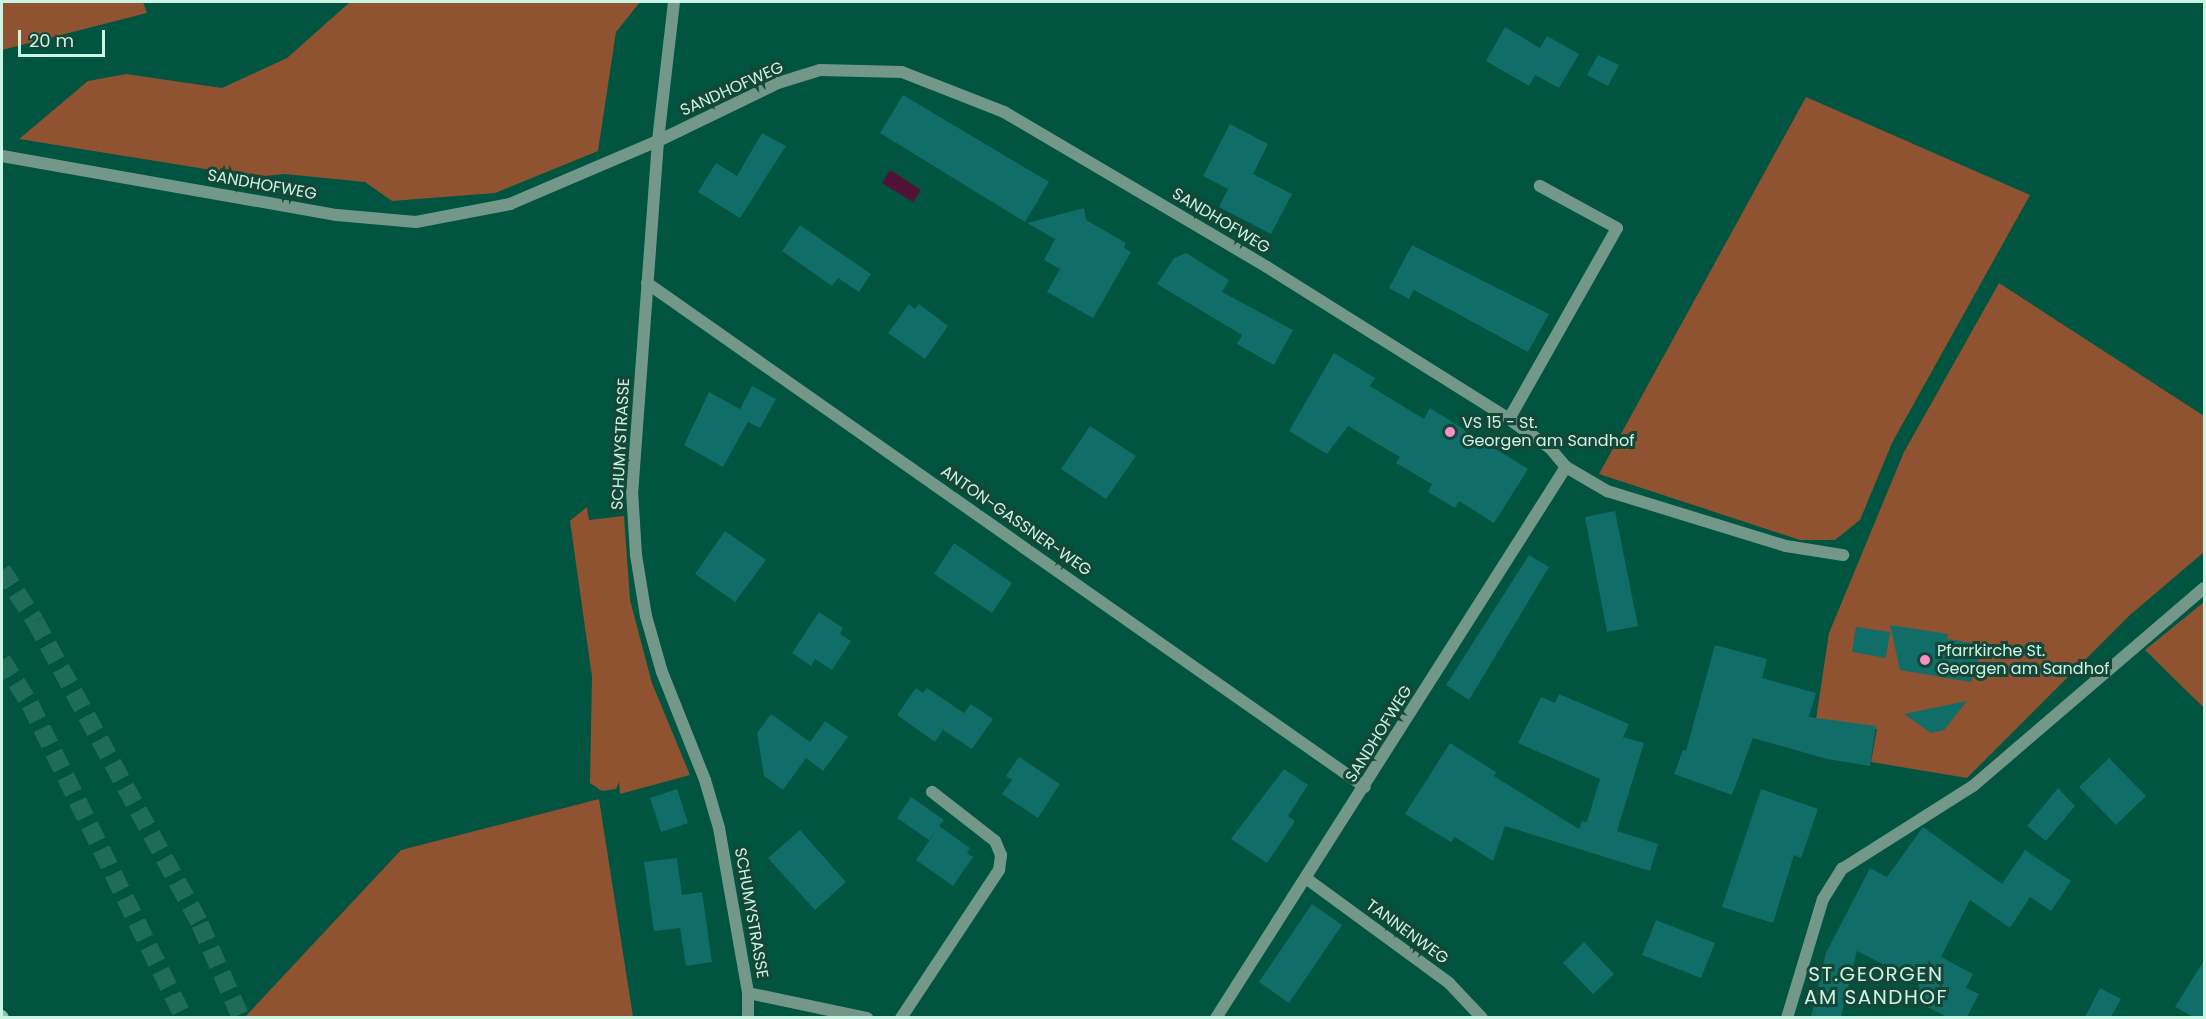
<!DOCTYPE html>
<html>
<head>
<meta charset="utf-8">
<style>
  body { margin:0 }
  #map { position:relative; width:2206px; height:1019px; overflow:hidden; background:#01543f; font-family:Poppins,sans-serif }
  div>[style] { position:absolute }
  [style*='--x'] { left:calc(var(--x)*1px); top:calc(var(--y)*1px); width:calc(var(--w)*1px); rotate:calc(var(--a)*1deg) }
  .green>* { inset:0; background:#8f5331 }
  .water>* { inset:0; background:#521238 }
  .building>* { inset:0; background:#116d67 }
  .highway-tunnel>* { height:18px; margin-top:-9px; transform-origin:0; background:repeating-linear-gradient(90deg,#1f6c58 0 18px,transparent 0 27px) }
  .street>* { height:12px; margin:-6px; padding:0 6px; transform-origin:6px; border-radius:6px; background:#739889 }
  .secondary>* { height:12px; margin:-6px; padding:0 6px; transform-origin:6px; border-radius:6px; background:#88c4ad }
  .dots>* { width:16px; height:16px; translate:-50% -50%; box-sizing:border-box; border:3px solid #154637; border-radius:50% }
  span { translate:-50% -50%; white-space:nowrap; text-align:center; line-height:1.15; -webkit-text-stroke:6px #154637; paint-order:stroke }
  .street-label { font-size:16px; color:#caf4e3 }
  .poi-label { font-size:16px; color:#caf4e3 }
  .left { translate:0 -50%; text-align:left }
  .quarter-label { font-size:20px; color:#caf4e3; letter-spacing:1.5px }
  .frame { position:absolute; inset:0; border:3px solid #caf4e3; pointer-events:none }
  .scale { position:absolute; left:18px; top:30px; width:87px; height:27px; box-sizing:border-box; border:3px solid #caf4e3; border-top:0; padding-left:8px; font-size:18px; line-height:21px; white-space:nowrap; color:#caf4e3; -webkit-text-stroke:4px #154637; paint-order:stroke }
</style>
</head>
<body>
<div id="map">
  <div class="green">
    <div style="clip-path:polygon(2px 2px,143px 2px,147px 13px,2px 50px)"></div>
    <div style="clip-path:polygon(350px 2px,640px 2px,616px 32px,598px 151px,495px 193px,392px 201px,365px 182px,285px 174px,255px 177px,19px 139px,88px 81px,126px 74px,222px 88px,287px 58px)"></div>
    <div style="clip-path:polygon(1806px 97px,2030px 195px,1892px 443px,1860px 520px,1835px 540px,1800px 540px,1599px 474px)"></div>
    <div style="clip-path:polygon(1999px 283px,2204px 416px,2204px 552px,2130px 615px,1967px 778px,1871px 762px,1877px 729px,1816px 719px,1829px 633px,1904px 452px)"></div>
    <div style="clip-path:polygon(587px 507px,589px 520px,624px 516px,630px 600px,652px 683px,690px 775px,620px 794px,619px 782px,616px 789px,602px 791px,590px 783px,592px 677px,570px 521px)"></div>
    <div style="clip-path:polygon(2204px 602px,2204px 708px,2145px 650px)"></div>
    <div style="clip-path:polygon(599px 799px,633px 1017px,245px 1017px,401px 850px)"></div>
  </div>
  <div class="water">
    <div style="clip-path:polygon(890px 170px,921px 190px,913px 202px,882px 183px)"></div>
  </div>
  <div class="building">
    <div style="clip-path:polygon(1505px 27px,1540px 48px,1547px 36px,1579px 54px,1559px 88px,1535px 75px,1529px 86px,1486px 61px)"></div>
    <div style="clip-path:polygon(1598px 55px,1619px 65px,1608px 86px,1587px 75px)"></div>
    <div style="clip-path:polygon(903px 95px,1049px 182px,1025px 222px,880px 133px)"></div>
    <div style="clip-path:polygon(1230px 124px,1268px 144px,1253px 174px,1292px 194px,1271px 234px,1219px 207px,1228px 189px,1203px 176px)"></div>
    <div style="clip-path:polygon(762px 133px,786px 146px,740px 218px,698px 192px,716px 163px,737px 176px)"></div>
    <div style="clip-path:polygon(1084px 208px,1086px 220px,1126px 243px,1124px 248px,1131px 252px,1093px 318px,1047px 292px,1060px 269px,1044px 260px,1055px 239px,1027px 223px)"></div>
    <div style="clip-path:polygon(800px 225px,871px 274px,859px 292px,838px 278px,832px 286px,782px 251px)"></div>
    <div style="clip-path:polygon(1412px 245px,1549px 314px,1528px 352px,1414px 290px,1409px 299px,1389px 288px)"></div>
    <div style="clip-path:polygon(1186px 253px,1229px 280px,1222px 292px,1293px 330px,1274px 365px,1237px 344px,1242px 335px,1157px 284px,1174px 258px)"></div>
    <div style="clip-path:polygon(909px 304px,915px 309px,919px 304px,948px 326px,925px 359px,888px 333px)"></div>
    <div style="clip-path:polygon(1334px 353px,1375px 378px,1370px 386px,1424px 419px,1430px 408px,1528px 469px,1494px 523px,1459px 501px,1455px 508px,1428px 492px,1432px 484px,1396px 463px,1400px 457px,1348px 426px,1327px 454px,1289px 431px)"></div>
    <div style="clip-path:polygon(752px 386px,776px 399px,760px 428px,748px 422px,723px 467px,684px 445px,709px 392px,740px 409px)"></div>
    <div style="clip-path:polygon(1090px 426px,1136px 456px,1106px 499px,1061px 469px)"></div>
    <div style="clip-path:polygon(1615px 511px,1638px 626px,1607px 632px,1585px 517px)"></div>
    <div style="clip-path:polygon(725px 531px,766px 560px,735px 602px,695px 574px)"></div>
    <div style="clip-path:polygon(954px 543px,1012px 583px,992px 613px,934px 574px)"></div>
    <div style="clip-path:polygon(1529px 555px,1549px 567px,1469px 700px,1446px 685px)"></div>
    <div style="clip-path:polygon(819px 612px,843px 628px,840px 634px,851px 641px,832px 670px,815px 659px,811px 666px,792px 653px)"></div>
    <div style="clip-path:polygon(1890px 625px,1948px 634px,1947px 639px,1972px 643px,1981px 654px,1971px 682px,1900px 670px)"></div>
    <div style="clip-path:polygon(1856px 627px,1890px 632px,1886px 658px,1852px 652px)"></div>
    <div style="clip-path:polygon(1715px 645px,1767px 659px,1762px 678px,1816px 693px,1809px 717px,1876px 726px,1870px 766px,1827px 759px,1753px 738px,1732px 795px,1674px 774px,1683px 750px,1686px 751px)"></div>
    <div style="clip-path:polygon(916px 688px,923px 693px,927px 688px,964px 713px,971px 704px,993px 719px,972px 749px,943px 730px,935px 742px,897px 715px)"></div>
    <div style="clip-path:polygon(1559px 694px,1629px 724px,1623px 737px,1644px 743px,1617px 831px,1658px 844px,1650px 871px,1505px 826px,1493px 861px,1455px 837px,1451px 842px,1405px 814px,1450px 743px,1496px 772px,1494px 776px,1579px 829px,1582px 821px,1587px 822px,1600px 779px,1518px 743px,1541px 697px,1555px 703px)"></div>
    <div style="clip-path:polygon(1967px 701px,1944px 730px,1931px 733px,1904px 714px)"></div>
    <div style="clip-path:polygon(771px 714px,810px 742px,825px 721px,848px 737px,823px 771px,806px 758px,783px 790px,764px 776px,757px 733px)"></div>
    <div style="clip-path:polygon(1019px 757px,1060px 784px,1038px 818px,1002px 794px,1012px 780px,1006px 776px)"></div>
    <div style="clip-path:polygon(2109px 758px,2146px 796px,2116px 825px,2079px 787px)"></div>
    <div style="clip-path:polygon(1284px 769px,1308px 785px,1288px 816px,1295px 821px,1267px 863px,1231px 839px)"></div>
    <div style="clip-path:polygon(2058px 788px,2075px 806px,2046px 841px,2027px 826px)"></div>
    <div style="clip-path:polygon(677px 789px,688px 823px,661px 832px,650px 798px)"></div>
    <div style="clip-path:polygon(1761px 789px,1818px 809px,1801px 858px,1794px 855px,1773px 923px,1722px 907px)"></div>
    <div style="clip-path:polygon(911px 797px,944px 820px,939px 826px,970px 848px,967px 853px,973px 857px,953px 886px,916px 860px,938px 828px,929px 840px,897px 818px)"></div>
    <div style="clip-path:polygon(1923px 827px,2002px 884px,2025px 850px,2071px 881px,2051px 911px,2030px 897px,2010px 928px,1970px 900px,1941px 957px,1973px 974px,1966px 988px,1979px 994px,1967px 1017px,1947px 1017px,1912px 999px,1920px 983px,1857px 951px,1841px 1017px,1811px 1017px,1826px 953px,1870px 868px,1887px 877px)"></div>
    <div style="clip-path:polygon(800px 830px,846px 882px,815px 910px,768px 858px)"></div>
    <div style="clip-path:polygon(677px 858px,682px 895px,702px 892px,712px 962px,686px 966px,680px 928px,654px 931px,644px 862px)"></div>
    <div style="clip-path:polygon(1312px 904px,1342px 925px,1289px 1003px,1259px 982px)"></div>
    <div style="clip-path:polygon(1656px 920px,1715px 943px,1701px 978px,1642px 955px)"></div>
    <div style="clip-path:polygon(1584px 942px,1614px 974px,1593px 994px,1563px 963px)"></div>
    <div style="clip-path:polygon(2205px 959px,2205px 1017px,2193px 1017px,2175px 1007px)"></div>
    <div style="clip-path:polygon(2100px 988px,2121px 999px,2111px 1017px,2085px 1017px)"></div>
  </div>
  <div class="highway-tunnel">
    <div style="--x:2;--y:570;--w:61;--a:57.1"></div>
    <div style="--x:35;--y:621;--w:345;--a:61.4"></div>
    <div style="--x:200;--y:924;--w:103;--a:66.4"></div>
    <div style="--x:2;--y:660;--w:52;--a:57.5"></div>
    <div style="--x:30;--y:704;--w:350;--a:63.9"></div>
  </div>
  <div class="street">
    <div style="--x:674;--y:2;--w:140;--a:96.6"></div>
    <div style="--x:658;--y:141;--w:351;--a:94.2"></div>
    <div style="--x:632;--y:491;--w:64;--a:86.4"></div>
    <div style="--x:636;--y:555;--w:62;--a:80.7"></div>
    <div style="--x:646;--y:616;--w:58;--a:74.1"></div>
    <div style="--x:662;--y:672;--w:116;--a:68.3"></div>
    <div style="--x:705;--y:780;--w:50;--a:73.7"></div>
    <div style="--x:719;--y:828;--w:168;--a:80"></div>
    <div style="--x:748;--y:993;--w:25;--a:90"></div>
    <div style="--x:2;--y:156;--w:340;--a:10"></div>
    <div style="--x:337;--y:215;--w:79;--a:5.1"></div>
    <div style="--x:416;--y:222;--w:96;--a:-10.8"></div>
    <div style="--x:510;--y:204;--w:161;--a:-23.1"></div>
    <div style="--x:658;--y:141;--w:133;--a:-25.8"></div>
    <div style="--x:778;--y:83;--w:44;--a:-17.2"></div>
    <div style="--x:820;--y:70;--w:82;--a:1.4"></div>
    <div style="--x:902;--y:72;--w:110;--a:21.4"></div>
    <div style="--x:1004;--y:112;--w:305;--a:30.5"></div>
    <div style="--x:1267;--y:267;--w:286;--a:32.1"></div>
    <div style="--x:1509;--y:419;--w:50;--a:35.3"></div>
    <div style="--x:1550;--y:448;--w:25;--a:50"></div>
    <div style="--x:1566;--y:467;--w:48;--a:30.3"></div>
    <div style="--x:1607;--y:491;--w:187;--a:17.1"></div>
    <div style="--x:1786;--y:546;--w:58;--a:9"></div>
    <div style="--x:647;--y:283;--w:877;--a:35.07"></div>
    <div style="--x:1509;--y:419;--w:219;--a:-60.5"></div>
    <div style="--x:1617;--y:228;--w:88;--a:-151.4"></div>
    <div style="--x:1307;--y:879;--w:176;--a:36.2"></div>
    <div style="--x:1449;--y:983;--w:48;--a:46.7"></div>
    <div style="--x:748;--y:993;--w:122;--a:11.9"></div>
    <div style="--x:901;--y:1018;--w:178;--a:-56.5"></div>
    <div style="--x:999;--y:870;--w:15;--a:-82"></div>
    <div style="--x:1001;--y:855;--w:15;--a:-113"></div>
    <div style="--x:995;--y:841;--w:80;--a:-142.1"></div>
    <div style="--x:1216;--y:1018;--w:653;--a:-57.58"></div>
    <div style="--x:1787;--y:1018;--w:124;--a:-73.2"></div>
    <div style="--x:1823;--y:899;--w:36;--a:-58"></div>
    <div style="--x:1842;--y:869;--w:155;--a:-32.4"></div>
    <div style="--x:1973;--y:786;--w:304;--a:-40.6"></div>
  </div>
  <div class="secondary">
    <div style="--x:2;--y:1016;--w:2;--a:63"></div>
  </div>
  <div class="dots">
    <div style="left:1450px;top:432px;background:#fa8fc6"></div>
    <div style="left:1925px;top:660px;background:#fa8fc6"></div>
  </div>
  <div class="street-label">
    <span style="left:732px;top:89px;rotate:-24deg">SANDHOFWEG</span>
    <span style="left:262px;top:185px;rotate:10deg">SANDHOFWEG</span>
    <span style="left:1221px;top:221px;rotate:31deg">SANDHOFWEG</span>
    <span style="left:621px;top:444px;rotate:-87deg">SCHUMYSTRASSE</span>
    <span style="left:1016px;top:521px;rotate:35deg">ANTON-GASSNER-WEG</span>
    <span style="left:1379px;top:734px;rotate:-58deg">SANDHOFWEG</span>
    <span style="left:751px;top:913px;rotate:80deg">SCHUMYSTRASSE</span>
    <span style="left:1407px;top:932px;rotate:36deg">TANNENWEG</span>
  </div>
  <div class="poi-label">
    <span class="left" style="left:1462px;top:432px">VS 15 - St.<br>Georgen am Sandhof</span>
    <span class="left" style="left:1937px;top:660px">Pfarrkirche St.<br>Georgen am Sandhof</span>
  </div>
  <div class="quarter-label">
    <span style="left:1876px;top:986px">ST.GEORGEN<br>AM SANDHOF</span>
  </div>
  <div class="frame"></div>
  <div class="scale">20 m</div>
</div>
</body>
</html>
